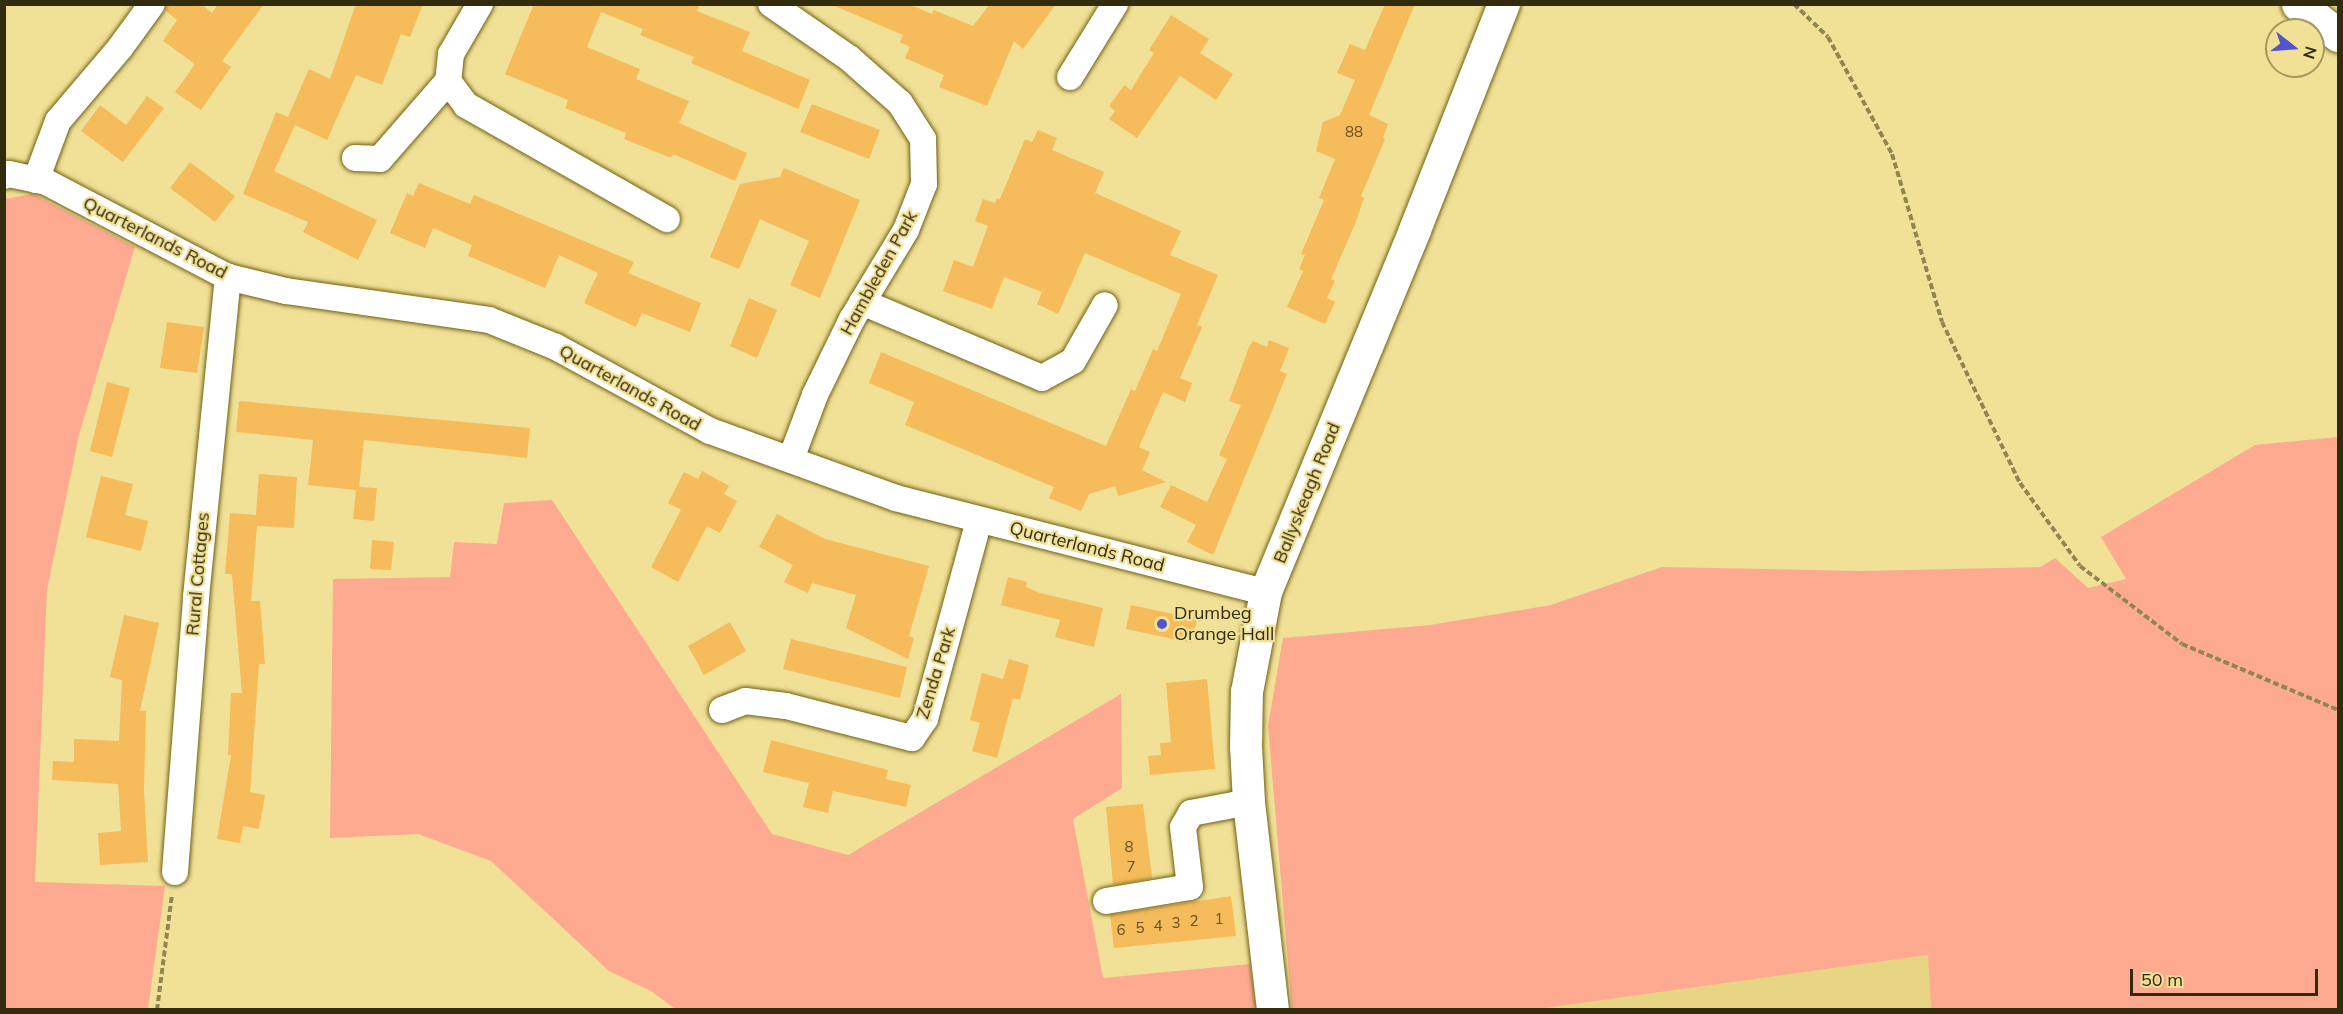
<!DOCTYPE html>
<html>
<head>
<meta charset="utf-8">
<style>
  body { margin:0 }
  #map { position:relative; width:2343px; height:1014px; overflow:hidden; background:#f1e197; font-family:Mulish,sans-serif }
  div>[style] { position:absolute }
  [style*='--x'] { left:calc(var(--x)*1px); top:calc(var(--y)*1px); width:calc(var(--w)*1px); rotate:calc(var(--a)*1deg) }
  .built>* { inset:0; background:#e7d583 }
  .green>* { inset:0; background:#fdaa91 }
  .building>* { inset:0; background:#f6bb5b }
  .path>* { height:4px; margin-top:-2px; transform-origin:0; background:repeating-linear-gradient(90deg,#918552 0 6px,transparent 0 9px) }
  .roads { filter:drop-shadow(0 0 2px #706112) drop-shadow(0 0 2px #706112) }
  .minor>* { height:26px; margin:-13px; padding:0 13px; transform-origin:13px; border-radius:13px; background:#fff }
  .major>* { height:32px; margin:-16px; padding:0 16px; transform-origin:16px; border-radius:16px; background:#fff }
  .highway>* { height:33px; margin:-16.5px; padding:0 16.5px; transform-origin:16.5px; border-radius:16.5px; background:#fff }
  .dots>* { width:16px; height:16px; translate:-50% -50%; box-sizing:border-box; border:3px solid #f1e197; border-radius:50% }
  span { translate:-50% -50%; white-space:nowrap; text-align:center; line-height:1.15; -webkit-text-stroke:4.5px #f1e197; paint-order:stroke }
  .number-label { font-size:15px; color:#634f20 }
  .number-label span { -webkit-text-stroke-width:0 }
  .street-label { font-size:18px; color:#322b0d }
  .poi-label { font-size:18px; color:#322b0d }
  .left { translate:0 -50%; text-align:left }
  .frame { position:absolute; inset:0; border:6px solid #322b0d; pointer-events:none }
  .north { position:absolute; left:2265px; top:18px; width:60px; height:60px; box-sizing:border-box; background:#f1e197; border:2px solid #a59860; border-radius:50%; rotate:107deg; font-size:16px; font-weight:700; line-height:24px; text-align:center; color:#322b0d }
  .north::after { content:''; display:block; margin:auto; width:21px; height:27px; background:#5355cc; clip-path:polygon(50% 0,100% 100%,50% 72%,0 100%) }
  .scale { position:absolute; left:2130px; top:969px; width:188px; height:27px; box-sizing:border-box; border:3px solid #322b0d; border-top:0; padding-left:8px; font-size:18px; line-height:21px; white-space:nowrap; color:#322b0d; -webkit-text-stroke:4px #f1e197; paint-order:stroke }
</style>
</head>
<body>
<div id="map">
  <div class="built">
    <div style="clip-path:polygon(1928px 955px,1931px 1009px,1538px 1009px)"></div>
  </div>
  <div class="green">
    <div style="clip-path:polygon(33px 194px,135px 247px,79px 435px,47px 590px,35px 882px,165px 886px,148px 1009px,5px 1009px,4px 199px)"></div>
    <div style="clip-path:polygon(2338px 437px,2338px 1009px,1931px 1009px,1928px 955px,1538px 1009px,1292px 1009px,1268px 726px,1283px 638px,1430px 625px,1551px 605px,1662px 567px,1861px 571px,2040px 567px,2055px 558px,2088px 588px,2126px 579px,2101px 537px,2255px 445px)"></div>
    <div style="clip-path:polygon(552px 500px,772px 834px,848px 855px,1121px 694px,1122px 788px,1073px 819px,1103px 978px,1250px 964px,1256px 1009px,675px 1009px,651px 991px,609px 971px,491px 861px,418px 834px,330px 838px,333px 579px,450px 577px,454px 542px,497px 544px,504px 503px)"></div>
  </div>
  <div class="building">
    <div style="clip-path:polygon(167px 4px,201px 4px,212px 13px,218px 4px,264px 4px,222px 61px,231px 67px,201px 110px,175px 92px,195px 64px,163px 41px,177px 20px,165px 10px)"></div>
    <div style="clip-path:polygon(356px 4px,423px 4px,410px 37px,401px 34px,382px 85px,356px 75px,327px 140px,295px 125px,274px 171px,377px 220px,358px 260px,303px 232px,308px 222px,243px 194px,276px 112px,288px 117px,309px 69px,330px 79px)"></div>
    <div style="clip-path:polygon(534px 4px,700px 4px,697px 11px,750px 32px,742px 51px,810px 80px,798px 109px,691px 63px,694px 57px,640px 35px,643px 29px,601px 12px,587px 47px,640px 69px,636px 79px,689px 101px,679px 123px,747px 153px,735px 181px,673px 154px,671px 158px,624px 139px,626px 133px,565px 108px,568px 100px,505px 74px)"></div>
    <div style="clip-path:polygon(830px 4px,909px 4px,932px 14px,934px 10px,973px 26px,990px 4px,1056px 4px,1023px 49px,1014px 41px,987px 106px,939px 87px,944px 75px,905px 58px,910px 47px,900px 42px,903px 35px)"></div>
    <div style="clip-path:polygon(1385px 4px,1415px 4px,1369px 115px,1388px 124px,1383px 138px,1385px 139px,1361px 196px,1364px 198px,1355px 224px,1331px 279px,1335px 281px,1327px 298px,1335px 302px,1325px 324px,1287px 307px,1303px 271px,1299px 269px,1305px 255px,1301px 254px,1324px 200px,1319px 198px,1335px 159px,1316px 151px,1323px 122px,1340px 115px,1355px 80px,1337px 73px,1350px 44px,1365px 50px)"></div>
    <div style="clip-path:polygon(1171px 15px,1209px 39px,1200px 53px,1233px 74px,1216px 100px,1180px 76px,1137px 138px,1109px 119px,1115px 111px,1109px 106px,1124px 85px,1131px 90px,1154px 53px,1149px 50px)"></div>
    <div style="clip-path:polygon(147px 96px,164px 108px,123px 162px,81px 131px,100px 105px,126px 125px)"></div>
    <div style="clip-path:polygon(812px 104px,880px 130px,869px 159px,800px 132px)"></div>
    <div style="clip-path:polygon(1038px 130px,1057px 138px,1052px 150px,1104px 172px,1095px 193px,1181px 231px,1170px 255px,1218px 275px,1197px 325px,1202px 327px,1180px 378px,1192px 383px,1185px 402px,1163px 392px,1139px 447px,1150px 452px,1142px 470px,1166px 482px,1118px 496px,1115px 486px,1089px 494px,1081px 511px,1049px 498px,1054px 487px,905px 425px,914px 402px,869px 383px,881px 352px,1106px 446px,1131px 389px,1135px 391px,1153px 349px,1157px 351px,1181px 294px,1085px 253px,1058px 314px,1037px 304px,1042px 292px,1004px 277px,992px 309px,943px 291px,954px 260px,973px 267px,988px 226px,975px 221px,983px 199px,995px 203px,997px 198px,1000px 199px,1025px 139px,1032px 142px)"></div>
    <div style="clip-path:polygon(190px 162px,235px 196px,215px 222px,170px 188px)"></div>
    <div style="clip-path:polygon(784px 168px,860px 200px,820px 298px,790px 285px,809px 241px,760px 219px,739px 269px,710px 257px,740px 184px,780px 177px)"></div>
    <div style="clip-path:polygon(419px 183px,470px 204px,474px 195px,634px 262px,628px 273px,701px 303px,690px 332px,642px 313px,636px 327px,584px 303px,598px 273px,559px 255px,545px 288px,468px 256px,472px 245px,433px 228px,425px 248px,390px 233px,407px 193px,413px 196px)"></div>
    <div style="clip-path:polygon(749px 298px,777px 310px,757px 358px,730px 346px)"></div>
    <div style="clip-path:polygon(167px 322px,204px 327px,197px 373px,160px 368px)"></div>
    <div style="clip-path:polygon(1269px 340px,1289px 348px,1280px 371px,1287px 374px,1213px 555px,1187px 542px,1196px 525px,1160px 507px,1171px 485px,1207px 502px,1227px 459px,1219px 455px,1241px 405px,1229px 401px,1249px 347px,1253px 341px,1267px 347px)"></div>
    <div style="clip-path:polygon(107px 382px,130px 388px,112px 457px,90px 451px)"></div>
    <div style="clip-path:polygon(239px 401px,530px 428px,527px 458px,364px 440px,359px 487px,377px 488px,374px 521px,353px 519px,356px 490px,308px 485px,313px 440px,236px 432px)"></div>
    <div style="clip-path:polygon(702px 471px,729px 486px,724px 494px,737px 501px,720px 533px,707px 526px,678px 582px,651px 567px,681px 510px,668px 503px,684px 472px,698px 479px)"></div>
    <div style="clip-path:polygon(259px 474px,297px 477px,294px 528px,257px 526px,251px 601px,260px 601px,265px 664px,259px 664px,250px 792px,265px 795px,259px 829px,243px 826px,240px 843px,217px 839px,231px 755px,228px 755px,231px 693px,242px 693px,232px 574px,225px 574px,230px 513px,256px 515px)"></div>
    <div style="clip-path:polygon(101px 476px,133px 484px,125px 515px,148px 521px,141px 551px,86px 537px)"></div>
    <div style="clip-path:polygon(777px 514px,825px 539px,929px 566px,909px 636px,914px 638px,908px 659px,846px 628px,856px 595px,812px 583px,808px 593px,784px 582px,793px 565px,759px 547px)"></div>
    <div style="clip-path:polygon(372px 540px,394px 542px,391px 570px,370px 569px)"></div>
    <div style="clip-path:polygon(1008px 577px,1027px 582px,1026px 587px,1040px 593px,1103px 608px,1094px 647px,1055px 637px,1060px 620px,1001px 605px)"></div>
    <div style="clip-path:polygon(1131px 605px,1197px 619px,1192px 643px,1126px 629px)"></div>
    <div style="clip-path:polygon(124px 615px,159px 623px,140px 711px,146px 711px,144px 790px,148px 862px,100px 865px,98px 833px,121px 831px,118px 784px,52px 780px,53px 761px,74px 762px,74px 739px,119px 741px,122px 680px,110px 677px)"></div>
    <div style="clip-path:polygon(730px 622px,746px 651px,704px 675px,688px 646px)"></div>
    <div style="clip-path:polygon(791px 639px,907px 667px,900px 698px,783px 669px)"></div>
    <div style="clip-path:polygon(1009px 659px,1029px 665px,1020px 700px,1013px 698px,997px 758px,972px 751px,980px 723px,970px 720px,982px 673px,1003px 679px)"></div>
    <div style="clip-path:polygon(1207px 679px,1215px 769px,1150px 775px,1148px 756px,1161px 755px,1160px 743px,1171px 742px,1166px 683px)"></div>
    <div style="clip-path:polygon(771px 740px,888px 770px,886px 779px,911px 785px,906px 807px,833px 791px,828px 813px,803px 807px,809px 783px,763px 772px)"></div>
    <div style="clip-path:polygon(1143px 804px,1152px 878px,1113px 885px,1106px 807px)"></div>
    <div style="clip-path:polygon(1231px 896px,1236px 936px,1114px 948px,1110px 915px)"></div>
  </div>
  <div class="path">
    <div style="--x:1794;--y:4;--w:47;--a:44.1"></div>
    <div style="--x:1828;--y:37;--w:133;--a:61.3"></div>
    <div style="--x:1892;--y:154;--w:175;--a:73.4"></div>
    <div style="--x:1942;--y:322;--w:179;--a:64.2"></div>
    <div style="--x:2020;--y:483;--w:102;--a:54.1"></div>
    <div style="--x:2080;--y:566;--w:128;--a:37.4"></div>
    <div style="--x:2182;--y:644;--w:169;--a:22.9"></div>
    <div style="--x:157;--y:1010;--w:117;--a:-82.6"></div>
  </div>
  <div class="roads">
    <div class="minor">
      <div style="--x:480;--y:4;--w:58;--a:120.1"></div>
      <div style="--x:451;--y:54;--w:27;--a:96"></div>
      <div style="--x:448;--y:81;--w:30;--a:53"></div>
      <div style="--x:466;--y:105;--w:231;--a:29.6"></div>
      <div style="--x:771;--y:4;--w:95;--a:34.7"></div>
      <div style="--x:849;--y:58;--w:68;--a:41.4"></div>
      <div style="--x:900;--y:103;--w:43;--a:57.4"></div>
      <div style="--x:923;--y:139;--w:45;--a:88.7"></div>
      <div style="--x:924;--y:184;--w:49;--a:111.4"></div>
      <div style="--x:906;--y:230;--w:104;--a:121.2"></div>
      <div style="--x:852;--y:319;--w:85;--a:116"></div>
      <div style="--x:815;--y:395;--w:68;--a:110.6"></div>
      <div style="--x:1070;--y:77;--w:86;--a:-58.3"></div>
      <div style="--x:355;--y:158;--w:25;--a:2"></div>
      <div style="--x:380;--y:159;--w:103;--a:-48.9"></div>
      <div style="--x:4;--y:176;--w:5;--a:-22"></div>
      <div style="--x:9;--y:174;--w:38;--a:12"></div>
      <div style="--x:46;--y:182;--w:205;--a:27.6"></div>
      <div style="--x:228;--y:277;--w:60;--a:13.6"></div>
      <div style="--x:286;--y:291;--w:205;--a:8.1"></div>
      <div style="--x:489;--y:320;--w:72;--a:21.9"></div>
      <div style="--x:556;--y:347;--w:175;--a:28.6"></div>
      <div style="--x:710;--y:431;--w:198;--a:19.8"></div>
      <div style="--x:896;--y:498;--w:382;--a:14.3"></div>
      <div style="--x:36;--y:180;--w:63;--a:-69.6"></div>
      <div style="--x:58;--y:121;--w:96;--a:-49.7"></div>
      <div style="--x:120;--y:48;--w:54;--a:-54"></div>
      <div style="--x:862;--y:302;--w:195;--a:22.9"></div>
      <div style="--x:1042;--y:378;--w:35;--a:-29"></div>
      <div style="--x:1073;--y:361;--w:64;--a:-60.3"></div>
      <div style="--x:722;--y:710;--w:25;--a:-21"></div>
      <div style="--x:745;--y:701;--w:41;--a:7"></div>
      <div style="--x:786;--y:706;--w:130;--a:14.3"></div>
      <div style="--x:912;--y:738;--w:23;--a:-56"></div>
      <div style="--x:925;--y:719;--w:206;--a:-74.8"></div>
      <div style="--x:175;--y:872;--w:276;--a:-85.6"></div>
      <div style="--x:196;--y:597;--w:322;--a:-84.3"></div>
      <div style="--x:1106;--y:901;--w:85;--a:-9.5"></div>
      <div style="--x:1190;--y:887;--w:60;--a:-96.7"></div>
      <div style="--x:1183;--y:827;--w:16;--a:-60"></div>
      <div style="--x:1191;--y:813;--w:59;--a:-10.7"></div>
    </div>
    <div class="major">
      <div style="--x:1273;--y:1010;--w:209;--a:-96.6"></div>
      <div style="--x:1249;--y:802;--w:55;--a:-93.1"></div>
      <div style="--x:1246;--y:747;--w:55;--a:-89"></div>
      <div style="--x:1247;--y:692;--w:102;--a:-79.2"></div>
      <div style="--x:1266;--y:592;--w:391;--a:-67.6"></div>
      <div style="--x:1415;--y:230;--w:243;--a:-68.5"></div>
    </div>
    <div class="highway">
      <div style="--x:2298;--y:4;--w:51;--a:37.8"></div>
    </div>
  </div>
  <div class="dots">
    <div style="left:1162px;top:624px;background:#5355cc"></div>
  </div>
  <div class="number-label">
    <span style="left:1354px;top:132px">88</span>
    <span style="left:1129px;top:847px">8</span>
    <span style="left:1131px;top:867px">7</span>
    <span style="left:1219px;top:919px">1</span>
    <span style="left:1194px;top:921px">2</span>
    <span style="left:1176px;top:923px">3</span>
    <span style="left:1158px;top:926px">4</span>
    <span style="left:1140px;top:928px">5</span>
    <span style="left:1121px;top:930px">6</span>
  </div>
  <div class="street-label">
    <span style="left:155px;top:238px;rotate:27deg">Quarterlands Road</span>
    <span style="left:879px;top:273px;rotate:-61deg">Hambleden Park</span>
    <span style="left:630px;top:388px;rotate:29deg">Quarterlands Road</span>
    <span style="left:1307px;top:493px;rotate:-68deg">Ballyskeagh Road</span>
    <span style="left:1087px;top:547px;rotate:14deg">Quarterlands Road</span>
    <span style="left:198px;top:574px;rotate:-85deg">Rural Cottages</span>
    <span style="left:936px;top:673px;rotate:-73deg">Zenda Park</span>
  </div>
  <div class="poi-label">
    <span class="left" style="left:1174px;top:624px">Drumbeg<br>Orange Hall</span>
  </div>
  <div class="frame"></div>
  <div class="north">N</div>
  <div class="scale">50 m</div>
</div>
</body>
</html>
